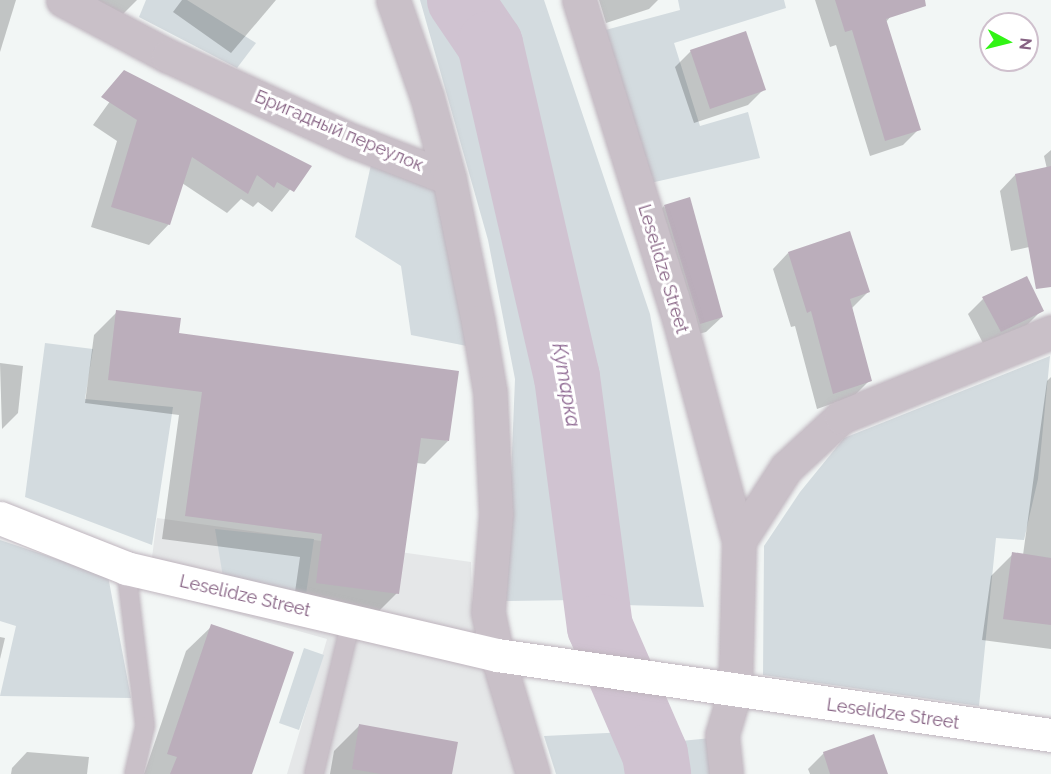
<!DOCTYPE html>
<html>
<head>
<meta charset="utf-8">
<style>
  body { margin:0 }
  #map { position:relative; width:1051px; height:774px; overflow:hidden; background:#f2f6f5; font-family:Raleway,sans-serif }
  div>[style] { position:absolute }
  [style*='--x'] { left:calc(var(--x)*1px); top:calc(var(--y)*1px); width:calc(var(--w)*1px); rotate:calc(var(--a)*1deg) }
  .built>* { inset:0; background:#e5e7e8 }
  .green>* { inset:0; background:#d3dbdf }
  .shadow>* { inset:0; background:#0003 }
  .river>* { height:66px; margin:-33px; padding:0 33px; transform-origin:33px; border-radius:33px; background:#d0c3d1 }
  .building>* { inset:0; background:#bbaebb }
  .roads { filter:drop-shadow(0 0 2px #bfb5be) drop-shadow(0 0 2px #bfb5be) }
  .lane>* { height:18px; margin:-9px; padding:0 9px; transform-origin:9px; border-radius:9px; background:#c9c0c8 }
  .street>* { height:33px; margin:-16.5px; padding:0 16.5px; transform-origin:16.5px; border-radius:16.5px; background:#c9c0c8 }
  .secondary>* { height:33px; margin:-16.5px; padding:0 16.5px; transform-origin:16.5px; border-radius:16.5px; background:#fff }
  span { translate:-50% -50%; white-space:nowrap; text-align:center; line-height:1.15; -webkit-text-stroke:6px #fff; paint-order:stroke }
  .street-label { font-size:18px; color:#866283 }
  .water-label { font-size:20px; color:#8d6791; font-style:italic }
  .north { position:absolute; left:979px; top:12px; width:60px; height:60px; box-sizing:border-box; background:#fff; border:2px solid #cfc0cd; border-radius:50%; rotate:97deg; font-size:16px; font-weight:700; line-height:24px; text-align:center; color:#866283 }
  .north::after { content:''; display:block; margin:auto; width:21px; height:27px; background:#31f415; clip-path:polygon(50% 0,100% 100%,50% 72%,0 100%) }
</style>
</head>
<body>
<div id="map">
  <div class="built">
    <div style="clip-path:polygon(157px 518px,471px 562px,472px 598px,493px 695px,521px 774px,287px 774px,327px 639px,148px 589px)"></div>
  </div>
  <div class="green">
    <div style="clip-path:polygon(146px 0,187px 0,256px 43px,237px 68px,139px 17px)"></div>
    <div style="clip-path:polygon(420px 0,450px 0,478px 42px,547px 371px,577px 600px,506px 601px,515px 379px,488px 240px)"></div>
    <div style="clip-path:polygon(485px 0,544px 0,650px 314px,704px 607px,622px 605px,613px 498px,531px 89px)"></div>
    <div style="clip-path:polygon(678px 0,784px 0,786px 8px,674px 43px,700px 126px,748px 112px,760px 158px,646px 184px,598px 32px,680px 10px)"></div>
    <div style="clip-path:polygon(372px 160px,443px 187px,472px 347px,411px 335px,401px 266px,355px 237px)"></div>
    <div style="clip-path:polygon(45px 343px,93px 349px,85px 399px,173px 407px,152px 545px,25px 497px)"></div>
    <div style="clip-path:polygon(1050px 356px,1038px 479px,1024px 540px,996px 538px,979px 706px,763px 675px,764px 546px,800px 492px,844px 438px)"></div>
    <div style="clip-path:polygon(215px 529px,314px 539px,306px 594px,223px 577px)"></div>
    <div style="clip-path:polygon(0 540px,108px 576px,131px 698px,0 696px,16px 626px,0 621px)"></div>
    <div style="clip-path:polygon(304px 648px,324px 655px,299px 730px,279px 723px)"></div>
    <div style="clip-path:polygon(628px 732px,639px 774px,556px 774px,544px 736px)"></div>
    <div style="clip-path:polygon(711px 738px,717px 774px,678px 774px,671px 742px)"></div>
  </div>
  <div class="shadow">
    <div style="clip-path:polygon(0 0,16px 0,0 52px)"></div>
    <div style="clip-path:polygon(86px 0,137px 0,121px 16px)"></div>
    <div style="clip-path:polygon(182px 0,276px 0,231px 53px,173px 12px)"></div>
    <div style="clip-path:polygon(599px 0,658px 0,649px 9px,606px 23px)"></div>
    <div style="clip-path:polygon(815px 0,886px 0,891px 16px,886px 22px,919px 129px,903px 145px,870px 156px,836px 45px,830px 47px)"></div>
    <div style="clip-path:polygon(691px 51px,764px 89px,748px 105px,694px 123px,675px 67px)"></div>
    <div style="clip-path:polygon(113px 97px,309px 166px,272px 212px,258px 202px,253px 207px,241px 199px,227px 213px,182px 183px,169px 224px,149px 245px,91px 227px,117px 141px,93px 125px)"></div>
    <div style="clip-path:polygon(1051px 150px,1051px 242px,1011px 251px,1000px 191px,1015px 175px,1047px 169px,1044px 156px)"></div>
    <div style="clip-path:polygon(664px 206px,722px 317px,706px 332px,684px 338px,649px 222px)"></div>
    <div style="clip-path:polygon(788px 253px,868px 292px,852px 308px,870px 380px,854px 396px,817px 409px,795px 326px,791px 327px,773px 269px)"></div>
    <div style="clip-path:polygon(983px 299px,1042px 310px,1026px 326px,985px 347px,968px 314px)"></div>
    <div style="clip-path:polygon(117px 312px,448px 441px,425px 464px,416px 463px,397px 593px,374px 616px,293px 606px,300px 557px,162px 539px,179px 415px,85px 403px,94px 335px)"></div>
    <div style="clip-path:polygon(0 363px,23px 366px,18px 413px,2px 429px)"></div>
    <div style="clip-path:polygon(1051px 377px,1051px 649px,982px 640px,991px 576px,1013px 554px,1023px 555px,1047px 381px)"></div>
    <div style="clip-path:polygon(212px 626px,251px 774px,144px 774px,186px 651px)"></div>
    <div style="clip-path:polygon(0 637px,5px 638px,0 659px)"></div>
    <div style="clip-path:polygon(359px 726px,451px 774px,330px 774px,334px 751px)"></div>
    <div style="clip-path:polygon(27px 752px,89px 757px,87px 774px,11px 774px,12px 768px)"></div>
    <div style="clip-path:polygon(824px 753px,887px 774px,810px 774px,808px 769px)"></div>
  </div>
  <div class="river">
    <div style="--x:460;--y:0;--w:53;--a:55.7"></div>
    <div style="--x:490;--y:44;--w:342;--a:77"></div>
    <div style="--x:567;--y:377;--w:252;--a:82.5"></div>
    <div style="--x:600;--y:627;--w:138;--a:66.6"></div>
    <div style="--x:655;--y:754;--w:20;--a:81"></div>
  </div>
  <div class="building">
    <div style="clip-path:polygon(835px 0,925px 0,926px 6px,886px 19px,921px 130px,885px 141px,852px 30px,845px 32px)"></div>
    <div style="clip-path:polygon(746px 31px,766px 90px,710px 109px,690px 50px)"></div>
    <div style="clip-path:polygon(124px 70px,312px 166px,294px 192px,277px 182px,274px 188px,257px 175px,248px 194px,192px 157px,170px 225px,111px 207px,137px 120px,101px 97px)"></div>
    <div style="clip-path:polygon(1051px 166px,1051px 287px,1036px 289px,1015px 174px)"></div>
    <div style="clip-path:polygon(690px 197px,723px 317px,700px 324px,664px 205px)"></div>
    <div style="clip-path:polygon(850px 231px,870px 292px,850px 299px,872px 381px,833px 394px,811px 311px,807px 313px,788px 252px)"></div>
    <div style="clip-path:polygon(1027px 276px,1044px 311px,1001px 332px,982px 297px)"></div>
    <div style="clip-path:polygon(116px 310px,181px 318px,179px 333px,459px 371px,449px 441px,421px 438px,399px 594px,316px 583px,322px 534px,185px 516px,202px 392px,108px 380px)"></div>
    <div style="clip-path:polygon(1012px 552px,1051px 558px,1051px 625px,1003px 619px)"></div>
    <div style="clip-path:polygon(211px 624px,294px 652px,252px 774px,170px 774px,177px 757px,167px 754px)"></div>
    <div style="clip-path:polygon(359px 724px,458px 742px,452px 774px,381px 774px,352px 769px)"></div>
    <div style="clip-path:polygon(874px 734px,888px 774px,830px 774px,823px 752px)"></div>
  </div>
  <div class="roads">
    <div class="lane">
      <div style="--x:126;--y:568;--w:159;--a:83.1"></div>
      <div style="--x:145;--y:726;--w:49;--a:102.9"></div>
      <div style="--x:314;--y:774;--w:157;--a:-76.4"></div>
    </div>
    <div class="street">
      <div style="--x:63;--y:0;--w:119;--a:28.1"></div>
      <div style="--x:168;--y:56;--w:204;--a:24.7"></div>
      <div style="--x:353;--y:141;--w:103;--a:21.1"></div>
      <div style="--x:393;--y:0;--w:103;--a:70.7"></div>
      <div style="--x:427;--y:97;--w:84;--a:74.8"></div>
      <div style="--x:449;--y:178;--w:147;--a:78.6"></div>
      <div style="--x:478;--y:322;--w:71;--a:80.3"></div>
      <div style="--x:490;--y:392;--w:122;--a:87.2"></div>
      <div style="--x:496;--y:514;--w:98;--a:94.7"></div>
      <div style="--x:488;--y:612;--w:44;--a:78.2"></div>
      <div style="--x:497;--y:655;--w:124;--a:73.2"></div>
      <div style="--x:579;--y:0;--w:334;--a:72.6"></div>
      <div style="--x:679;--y:319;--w:230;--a:74.9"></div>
      <div style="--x:739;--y:541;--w:150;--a:91.5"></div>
      <div style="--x:735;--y:691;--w:46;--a:106.5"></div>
      <div style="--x:722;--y:735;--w:39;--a:84"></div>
      <div style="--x:739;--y:541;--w:87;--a:-57.2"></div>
      <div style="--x:786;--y:468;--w:75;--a:-42.8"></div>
      <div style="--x:841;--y:417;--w:227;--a:-22"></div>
    </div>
    <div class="secondary">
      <div style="--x:0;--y:518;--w:136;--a:21.6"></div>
      <div style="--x:126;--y:568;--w:381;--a:13.2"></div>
      <div style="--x:497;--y:655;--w:560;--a:8.22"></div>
    </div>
  </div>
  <div class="street-label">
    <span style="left:339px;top:131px;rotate:23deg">Бригадный переулок</span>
    <span style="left:663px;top:269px;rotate:73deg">Leselidze Street</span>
    <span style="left:245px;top:596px;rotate:13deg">Leselidze Street</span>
    <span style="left:893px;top:714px;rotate:8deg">Leselidze Street</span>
  </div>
  <div class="water-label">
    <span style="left:566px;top:385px;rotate:80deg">Кутарка</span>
  </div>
  <div class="north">N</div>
</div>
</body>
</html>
